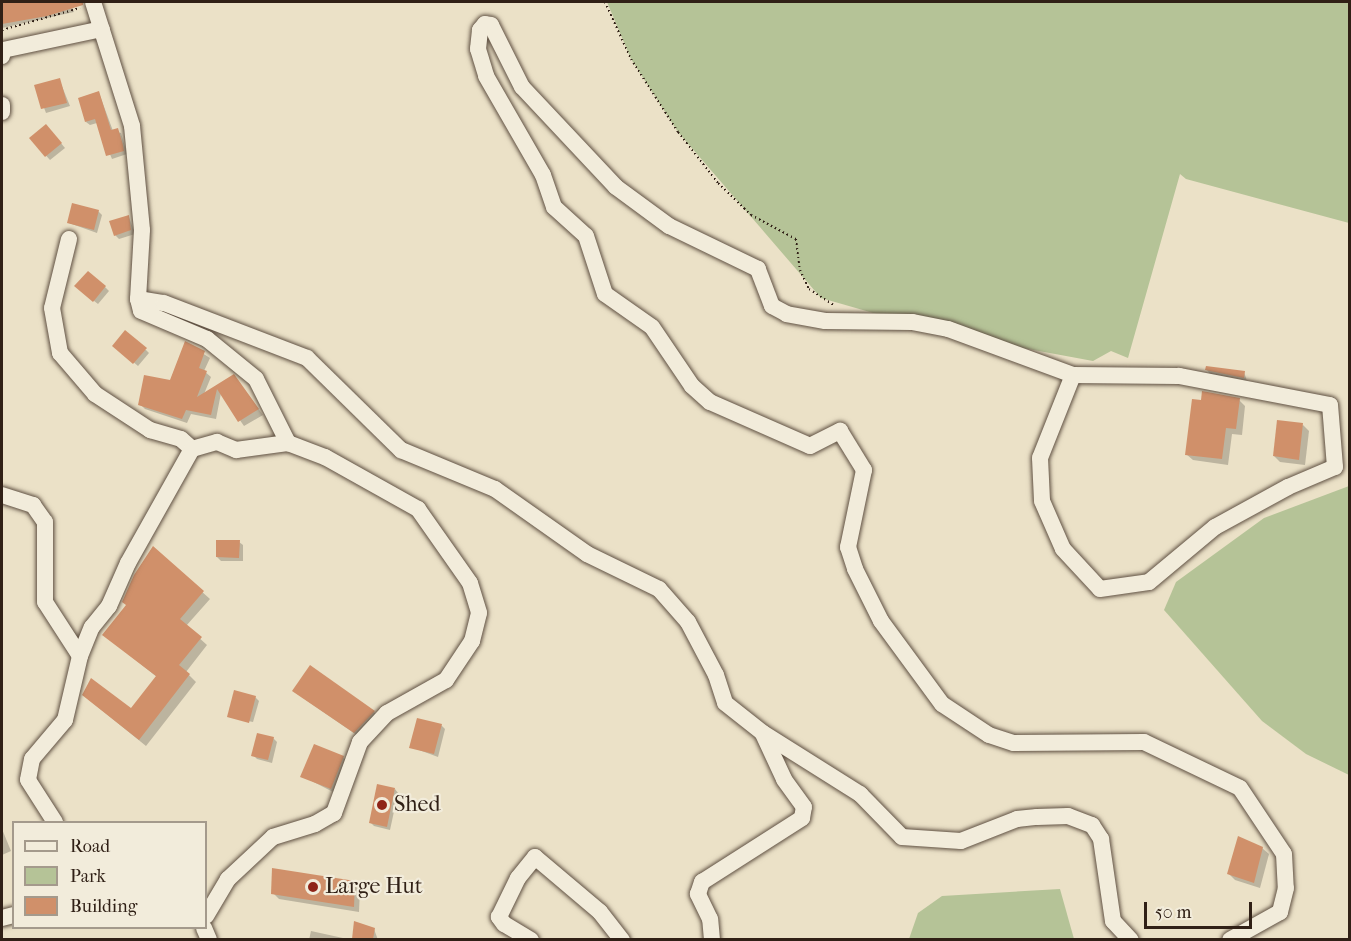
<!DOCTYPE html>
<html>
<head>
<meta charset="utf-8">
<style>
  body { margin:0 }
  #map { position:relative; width:1351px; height:941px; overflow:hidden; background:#ebe1c7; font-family:"IM FELL French Canon",serif }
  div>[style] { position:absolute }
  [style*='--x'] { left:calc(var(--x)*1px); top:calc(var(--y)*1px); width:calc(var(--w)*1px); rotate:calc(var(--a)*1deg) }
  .green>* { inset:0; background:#b5c397 }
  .shadow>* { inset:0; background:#0003 }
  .building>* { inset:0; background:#d0906a }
  .path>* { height:2px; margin-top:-1px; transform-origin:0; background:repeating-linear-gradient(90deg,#302016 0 1.5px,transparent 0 4.5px) }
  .roads { filter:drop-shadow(0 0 2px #5f5042) drop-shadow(0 0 2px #5f5042) }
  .minor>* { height:16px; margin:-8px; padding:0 8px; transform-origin:8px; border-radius:8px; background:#f2ecdb }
  .dots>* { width:16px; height:16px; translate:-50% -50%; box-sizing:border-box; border:3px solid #f2ecdb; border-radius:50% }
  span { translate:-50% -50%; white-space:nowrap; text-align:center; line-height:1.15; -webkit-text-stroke:4.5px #f2ecdb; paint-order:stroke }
  .poi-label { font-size:22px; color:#302016 }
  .left { translate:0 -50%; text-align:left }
  .frame { position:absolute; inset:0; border:3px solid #302016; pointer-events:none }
  .legend { position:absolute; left:12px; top:821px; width:195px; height:108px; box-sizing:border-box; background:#f2ecdb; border:2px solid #a49a8c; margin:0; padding:8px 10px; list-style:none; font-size:18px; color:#302016 }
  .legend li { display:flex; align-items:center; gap:12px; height:30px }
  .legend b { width:30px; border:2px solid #a49a8c }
  .scale { position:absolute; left:1144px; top:902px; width:108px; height:27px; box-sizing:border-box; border:3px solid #302016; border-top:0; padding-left:8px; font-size:18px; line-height:21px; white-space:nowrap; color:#302016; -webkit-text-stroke:4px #f2ecdb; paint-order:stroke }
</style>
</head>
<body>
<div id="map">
  <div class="green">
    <div style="clip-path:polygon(607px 2px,1349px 2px,1349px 223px,1186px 179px,1180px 174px,1128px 358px,1111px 351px,1093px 361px,943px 333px,821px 298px,678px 132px,631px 59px)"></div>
    <div style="clip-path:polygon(1349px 486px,1349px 775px,1306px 754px,1262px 721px,1164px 610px,1176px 582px,1264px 518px)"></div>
    <div style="clip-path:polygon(1060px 889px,1074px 939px,909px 939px,918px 913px,942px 896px)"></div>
  </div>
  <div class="shadow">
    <div style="clip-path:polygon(2px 2px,70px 2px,74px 12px,2px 28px)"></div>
    <div style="clip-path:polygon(59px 79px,70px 106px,46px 113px,36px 86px)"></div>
    <div style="clip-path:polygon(99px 93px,113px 131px,121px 133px,127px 154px,112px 159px,97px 123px,90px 125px,86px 122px)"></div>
    <div style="clip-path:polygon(50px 130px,65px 148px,50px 160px,31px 139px)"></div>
    <div style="clip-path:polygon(98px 211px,102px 215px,97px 233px,69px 223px)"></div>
    <div style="clip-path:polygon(129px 217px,135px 234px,119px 239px,115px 235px)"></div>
    <div style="clip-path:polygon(105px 287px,109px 291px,98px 304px,80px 290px)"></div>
    <div style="clip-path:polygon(186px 343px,210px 358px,204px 371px,211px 377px,204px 394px,234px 376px,263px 415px,244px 426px,221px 393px,216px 419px,191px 414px,187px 423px,145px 409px,140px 404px,170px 381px)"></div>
    <div style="clip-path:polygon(118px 349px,146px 350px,149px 353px,138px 366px)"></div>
    <div style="clip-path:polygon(1207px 370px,1244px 372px,1247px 381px,1210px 374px)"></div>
    <div style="clip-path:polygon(1239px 400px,1245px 406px,1242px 435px,1232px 434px,1228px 465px,1193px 460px,1186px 454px)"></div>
    <div style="clip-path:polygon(1303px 425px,1309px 431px,1305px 465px,1280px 462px,1274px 456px)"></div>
    <div style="clip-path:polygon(239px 542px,243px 545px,243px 561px,221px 561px,217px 557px)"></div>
    <div style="clip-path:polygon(153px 548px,210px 599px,186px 626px,207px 645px,186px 672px,196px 682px,146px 746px,83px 695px,131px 710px,157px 677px,104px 635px,128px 605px)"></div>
    <div style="clip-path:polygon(293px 691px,374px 712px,380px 718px,361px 738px)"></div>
    <div style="clip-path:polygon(255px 697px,259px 701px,253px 722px,229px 717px)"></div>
    <div style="clip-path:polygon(441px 725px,445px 729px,438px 757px,411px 747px)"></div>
    <div style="clip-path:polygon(273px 738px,277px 742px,272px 763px,257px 759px,253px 755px)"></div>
    <div style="clip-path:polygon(343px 757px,349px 763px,337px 794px,302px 776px)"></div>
    <div style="clip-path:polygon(395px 789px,398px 793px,390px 830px,374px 826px,370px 822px)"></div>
    <div style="clip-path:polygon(2px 829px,11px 851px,2px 855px)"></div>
    <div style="clip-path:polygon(1262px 848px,1269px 854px,1260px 888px,1235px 880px,1229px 874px)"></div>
    <div style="clip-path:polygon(354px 883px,360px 889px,359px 912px,279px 899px,273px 893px)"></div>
    <div style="clip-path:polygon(355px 923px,374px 929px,378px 940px,353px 940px)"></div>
    <div style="clip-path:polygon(311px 931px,352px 940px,309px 940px)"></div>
  </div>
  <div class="building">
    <div style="clip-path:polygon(2px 2px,83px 2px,83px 5px,47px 16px,2px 24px)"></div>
    <div style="clip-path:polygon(60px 78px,67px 103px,41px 109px,34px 85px)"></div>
    <div style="clip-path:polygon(99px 91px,111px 130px,118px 128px,123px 145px,124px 151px,106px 156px,95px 119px,85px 122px,78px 98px)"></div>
    <div style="clip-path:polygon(46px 124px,62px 143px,45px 157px,29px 138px)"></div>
    <div style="clip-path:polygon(72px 203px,99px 210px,94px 230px,67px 223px)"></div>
    <div style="clip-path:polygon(129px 215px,131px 230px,114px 236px,109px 221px)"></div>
    <div style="clip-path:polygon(88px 271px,106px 286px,93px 302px,74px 286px)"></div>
    <div style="clip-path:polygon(125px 330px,147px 348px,133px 364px,112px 346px)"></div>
    <div style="clip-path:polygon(185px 341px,205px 351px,199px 368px,207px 371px,197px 397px,234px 374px,259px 409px,238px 422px,217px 389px,211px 415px,186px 410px,182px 419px,138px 405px,144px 375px,170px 380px)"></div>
    <div style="clip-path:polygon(1206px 366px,1245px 371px,1244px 378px,1205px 370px)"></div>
    <div style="clip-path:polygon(1202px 391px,1240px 398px,1236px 429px,1226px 428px,1222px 459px,1185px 455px,1192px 399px,1201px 400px)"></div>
    <div style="clip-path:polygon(1277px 420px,1303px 423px,1299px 460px,1273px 456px)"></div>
    <div style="clip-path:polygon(216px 540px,240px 540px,239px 558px,216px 557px)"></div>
    <div style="clip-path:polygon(153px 546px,204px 591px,180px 619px,202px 637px,179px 665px,190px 674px,139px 740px,82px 695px,91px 678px,131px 708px,156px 676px,102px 635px,126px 605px,122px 602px,134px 575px)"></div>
    <div style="clip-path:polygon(310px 665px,375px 711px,354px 733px,292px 691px)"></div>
    <div style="clip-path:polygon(234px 690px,256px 696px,249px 723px,227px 717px)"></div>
    <div style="clip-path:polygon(417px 718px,442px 724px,434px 754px,409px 748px)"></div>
    <div style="clip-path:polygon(257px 733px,274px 737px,268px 760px,251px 756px)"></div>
    <div style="clip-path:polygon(314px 744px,344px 756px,331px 789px,300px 777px)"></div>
    <div style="clip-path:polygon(377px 784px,395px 788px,387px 827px,369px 823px)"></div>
    <div style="clip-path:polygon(1238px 836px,1263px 847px,1254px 883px,1227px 874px)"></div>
    <div style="clip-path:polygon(272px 868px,355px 881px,354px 907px,271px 894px)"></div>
    <div style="clip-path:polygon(354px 921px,375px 928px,373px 939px,352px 939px)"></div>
  </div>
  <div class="path">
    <div style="--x:605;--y:2;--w:63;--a:65.5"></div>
    <div style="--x:631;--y:59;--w:87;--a:57.2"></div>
    <div style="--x:678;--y:132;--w:65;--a:51.9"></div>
    <div style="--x:718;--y:183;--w:46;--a:44.1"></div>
    <div style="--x:751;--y:215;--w:51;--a:28.1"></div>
    <div style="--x:796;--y:239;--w:31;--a:83"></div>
    <div style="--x:800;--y:270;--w:21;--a:65"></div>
    <div style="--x:809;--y:289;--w:30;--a:33"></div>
    <div style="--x:2;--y:30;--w:81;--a:-15.8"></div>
  </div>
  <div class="roads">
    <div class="minor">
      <div style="--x:93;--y:2;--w:130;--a:72.5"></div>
      <div style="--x:132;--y:126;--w:104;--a:84.5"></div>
      <div style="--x:142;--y:230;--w:69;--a:93.3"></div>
      <div style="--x:138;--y:299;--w:12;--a:76"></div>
      <div style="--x:141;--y:311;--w:72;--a:23"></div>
      <div style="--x:207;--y:339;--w:63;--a:39.2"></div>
      <div style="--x:256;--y:379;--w:72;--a:63.4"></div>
      <div style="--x:288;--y:443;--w:40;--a:21"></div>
      <div style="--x:325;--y:457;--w:107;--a:29.2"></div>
      <div style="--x:418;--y:509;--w:90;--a:54.9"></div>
      <div style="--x:470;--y:583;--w:31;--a:73"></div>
      <div style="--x:479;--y:613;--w:29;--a:104"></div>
      <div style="--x:472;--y:641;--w:47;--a:123.7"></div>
      <div style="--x:446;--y:680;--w:68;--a:150.8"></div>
      <div style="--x:387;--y:713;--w:40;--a:133"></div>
      <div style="--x:360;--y:742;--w:76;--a:110.1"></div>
      <div style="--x:334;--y:813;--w:22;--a:150"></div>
      <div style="--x:315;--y:824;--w:44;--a:162.8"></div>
      <div style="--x:273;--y:837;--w:62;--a:137"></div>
      <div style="--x:228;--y:879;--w:43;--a:120.7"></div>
      <div style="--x:2;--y:56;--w:6;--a:-81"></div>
      <div style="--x:3;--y:50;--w:101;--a:-12"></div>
      <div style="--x:2;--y:105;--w:7;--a:90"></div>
      <div style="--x:69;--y:239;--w:71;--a:103.8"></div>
      <div style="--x:52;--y:308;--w:46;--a:79.9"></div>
      <div style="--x:60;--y:353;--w:54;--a:49.5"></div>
      <div style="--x:95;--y:394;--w:66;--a:33.2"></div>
      <div style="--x:150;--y:430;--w:32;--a:16"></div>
      <div style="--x:181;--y:439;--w:15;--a:42"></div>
      <div style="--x:138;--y:299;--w:26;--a:9"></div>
      <div style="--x:164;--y:303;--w:153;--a:21"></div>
      <div style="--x:307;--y:358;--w:132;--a:44.4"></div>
      <div style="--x:401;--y:450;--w:102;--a:22.5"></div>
      <div style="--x:495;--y:489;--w:113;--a:35.2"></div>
      <div style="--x:587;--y:554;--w:80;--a:25.9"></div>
      <div style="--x:659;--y:589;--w:44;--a:48.7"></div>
      <div style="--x:688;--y:622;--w:60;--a:62.2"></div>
      <div style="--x:716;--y:675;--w:29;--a:72"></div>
      <div style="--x:725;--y:703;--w:48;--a:38.3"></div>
      <div style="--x:763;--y:733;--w:115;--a:32.2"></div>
      <div style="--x:860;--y:794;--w:60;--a:45.7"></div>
      <div style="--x:902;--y:837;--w:59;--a:3.9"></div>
      <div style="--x:961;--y:841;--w:60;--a:-21.4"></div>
      <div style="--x:1017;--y:819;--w:20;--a:-6"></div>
      <div style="--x:1037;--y:817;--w:31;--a:-2"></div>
      <div style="--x:1068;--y:816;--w:26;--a:21"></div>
      <div style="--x:1092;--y:825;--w:17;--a:57"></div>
      <div style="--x:1101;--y:839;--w:83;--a:81.7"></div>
      <div style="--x:1113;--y:921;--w:26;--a:47"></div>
      <div style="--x:1073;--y:375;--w:89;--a:111.7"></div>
      <div style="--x:1040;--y:458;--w:43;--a:87.3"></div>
      <div style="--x:1042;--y:501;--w:52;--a:66.4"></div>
      <div style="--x:1063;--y:549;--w:54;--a:47.2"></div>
      <div style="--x:1100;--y:589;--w:49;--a:-8.1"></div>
      <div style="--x:1149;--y:582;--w:86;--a:-39.8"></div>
      <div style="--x:1215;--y:527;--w:83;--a:-28.7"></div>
      <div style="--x:1288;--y:487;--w:51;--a:-23.1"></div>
      <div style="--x:1335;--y:467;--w:62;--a:-94.6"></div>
      <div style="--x:1330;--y:405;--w:154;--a:-169.1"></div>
      <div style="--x:1179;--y:376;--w:106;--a:-179.5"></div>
      <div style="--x:1073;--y:375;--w:133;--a:-159.8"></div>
      <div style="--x:948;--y:329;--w:37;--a:-169"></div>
      <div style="--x:912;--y:322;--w:87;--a:-179.3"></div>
      <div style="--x:825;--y:321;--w:39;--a:-170"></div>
      <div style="--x:787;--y:314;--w:17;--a:-152"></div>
      <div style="--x:772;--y:306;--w:40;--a:-111"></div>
      <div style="--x:758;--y:269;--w:99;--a:-154.2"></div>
      <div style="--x:669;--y:226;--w:66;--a:-143.7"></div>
      <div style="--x:616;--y:187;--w:137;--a:-133.2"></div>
      <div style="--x:522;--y:87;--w:69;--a:-116.6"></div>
      <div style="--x:491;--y:25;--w:6;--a:-171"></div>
      <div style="--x:485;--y:24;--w:8;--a:130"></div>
      <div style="--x:480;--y:30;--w:19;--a:96"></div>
      <div style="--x:478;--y:49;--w:28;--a:73"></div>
      <div style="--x:486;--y:76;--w:114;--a:60.1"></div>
      <div style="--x:543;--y:175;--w:34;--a:71"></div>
      <div style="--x:554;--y:207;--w:43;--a:42.2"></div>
      <div style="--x:586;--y:236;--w:61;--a:71.9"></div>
      <div style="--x:605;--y:294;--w:57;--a:35.1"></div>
      <div style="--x:652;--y:327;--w:71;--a:55.9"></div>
      <div style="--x:692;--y:386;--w:24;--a:42"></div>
      <div style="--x:710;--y:402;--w:109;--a:23.7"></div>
      <div style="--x:810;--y:446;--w:34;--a:-27"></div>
      <div style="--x:840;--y:431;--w:46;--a:58.4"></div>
      <div style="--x:864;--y:470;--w:79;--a:101.7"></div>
      <div style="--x:848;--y:547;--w:23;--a:72"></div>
      <div style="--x:855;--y:569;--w:58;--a:63.4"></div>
      <div style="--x:881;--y:621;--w:103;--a:53.7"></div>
      <div style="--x:942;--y:704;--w:56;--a:33.4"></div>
      <div style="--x:989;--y:735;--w:26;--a:18"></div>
      <div style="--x:1014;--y:743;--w:130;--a:-0.4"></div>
      <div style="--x:1144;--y:742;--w:106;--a:25.6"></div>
      <div style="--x:1240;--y:788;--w:79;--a:56.3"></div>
      <div style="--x:1284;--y:854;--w:34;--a:87"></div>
      <div style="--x:1286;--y:888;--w:25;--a:104"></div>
      <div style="--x:1280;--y:912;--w:57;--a:150.8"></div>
      <div style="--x:2;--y:495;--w:33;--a:18"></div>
      <div style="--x:33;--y:505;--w:21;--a:55"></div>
      <div style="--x:45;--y:522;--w:80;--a:90"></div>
      <div style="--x:45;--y:602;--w:64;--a:57.1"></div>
      <div style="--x:80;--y:656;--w:66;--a:103.2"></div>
      <div style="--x:65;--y:720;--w:51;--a:130.2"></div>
      <div style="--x:32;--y:759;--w:21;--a:101"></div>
      <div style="--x:28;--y:780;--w:50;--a:57.3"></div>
      <div style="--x:80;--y:656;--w:31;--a:-68"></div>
      <div style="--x:92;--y:627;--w:27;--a:-51"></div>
      <div style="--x:109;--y:606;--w:47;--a:-66.2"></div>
      <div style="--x:128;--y:563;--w:131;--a:-60.7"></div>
      <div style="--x:192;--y:449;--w:26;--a:-16"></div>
      <div style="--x:217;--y:442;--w:21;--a:23"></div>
      <div style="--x:236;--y:450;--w:52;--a:-7.7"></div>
      <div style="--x:2;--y:918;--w:12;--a:-14"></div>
      <div style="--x:204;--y:928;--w:13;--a:67"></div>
      <div style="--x:531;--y:940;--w:31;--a:-149"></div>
      <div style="--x:504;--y:924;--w:9;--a:-126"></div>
      <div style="--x:499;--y:917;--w:43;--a:-64"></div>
      <div style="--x:518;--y:878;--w:27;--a:-51"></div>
      <div style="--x:535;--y:857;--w:85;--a:40.2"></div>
      <div style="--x:600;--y:912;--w:36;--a:52"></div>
      <div style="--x:712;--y:940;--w:21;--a:-95"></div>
      <div style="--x:710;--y:919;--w:28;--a:-116"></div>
      <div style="--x:698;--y:894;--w:13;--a:-72"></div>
      <div style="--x:702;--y:882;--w:119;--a:-32.6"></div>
      <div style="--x:802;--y:818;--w:11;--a:-80"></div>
      <div style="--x:804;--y:807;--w:34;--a:-126"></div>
      <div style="--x:784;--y:779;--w:50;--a:-115"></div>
    </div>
  </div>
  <div class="dots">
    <div style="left:382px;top:805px;background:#8f2418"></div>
    <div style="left:313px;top:887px;background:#8f2418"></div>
  </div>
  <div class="poi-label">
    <span class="left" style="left:394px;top:805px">Shed</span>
    <span class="left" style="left:325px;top:887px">Large Hut</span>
  </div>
  <div class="frame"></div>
  <ul class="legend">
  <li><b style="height:8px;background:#f2ecdb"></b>Road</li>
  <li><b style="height:16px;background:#b5c397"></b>Park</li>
  <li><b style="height:16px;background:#d0906a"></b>Building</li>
  </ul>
  <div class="scale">50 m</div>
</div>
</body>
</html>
